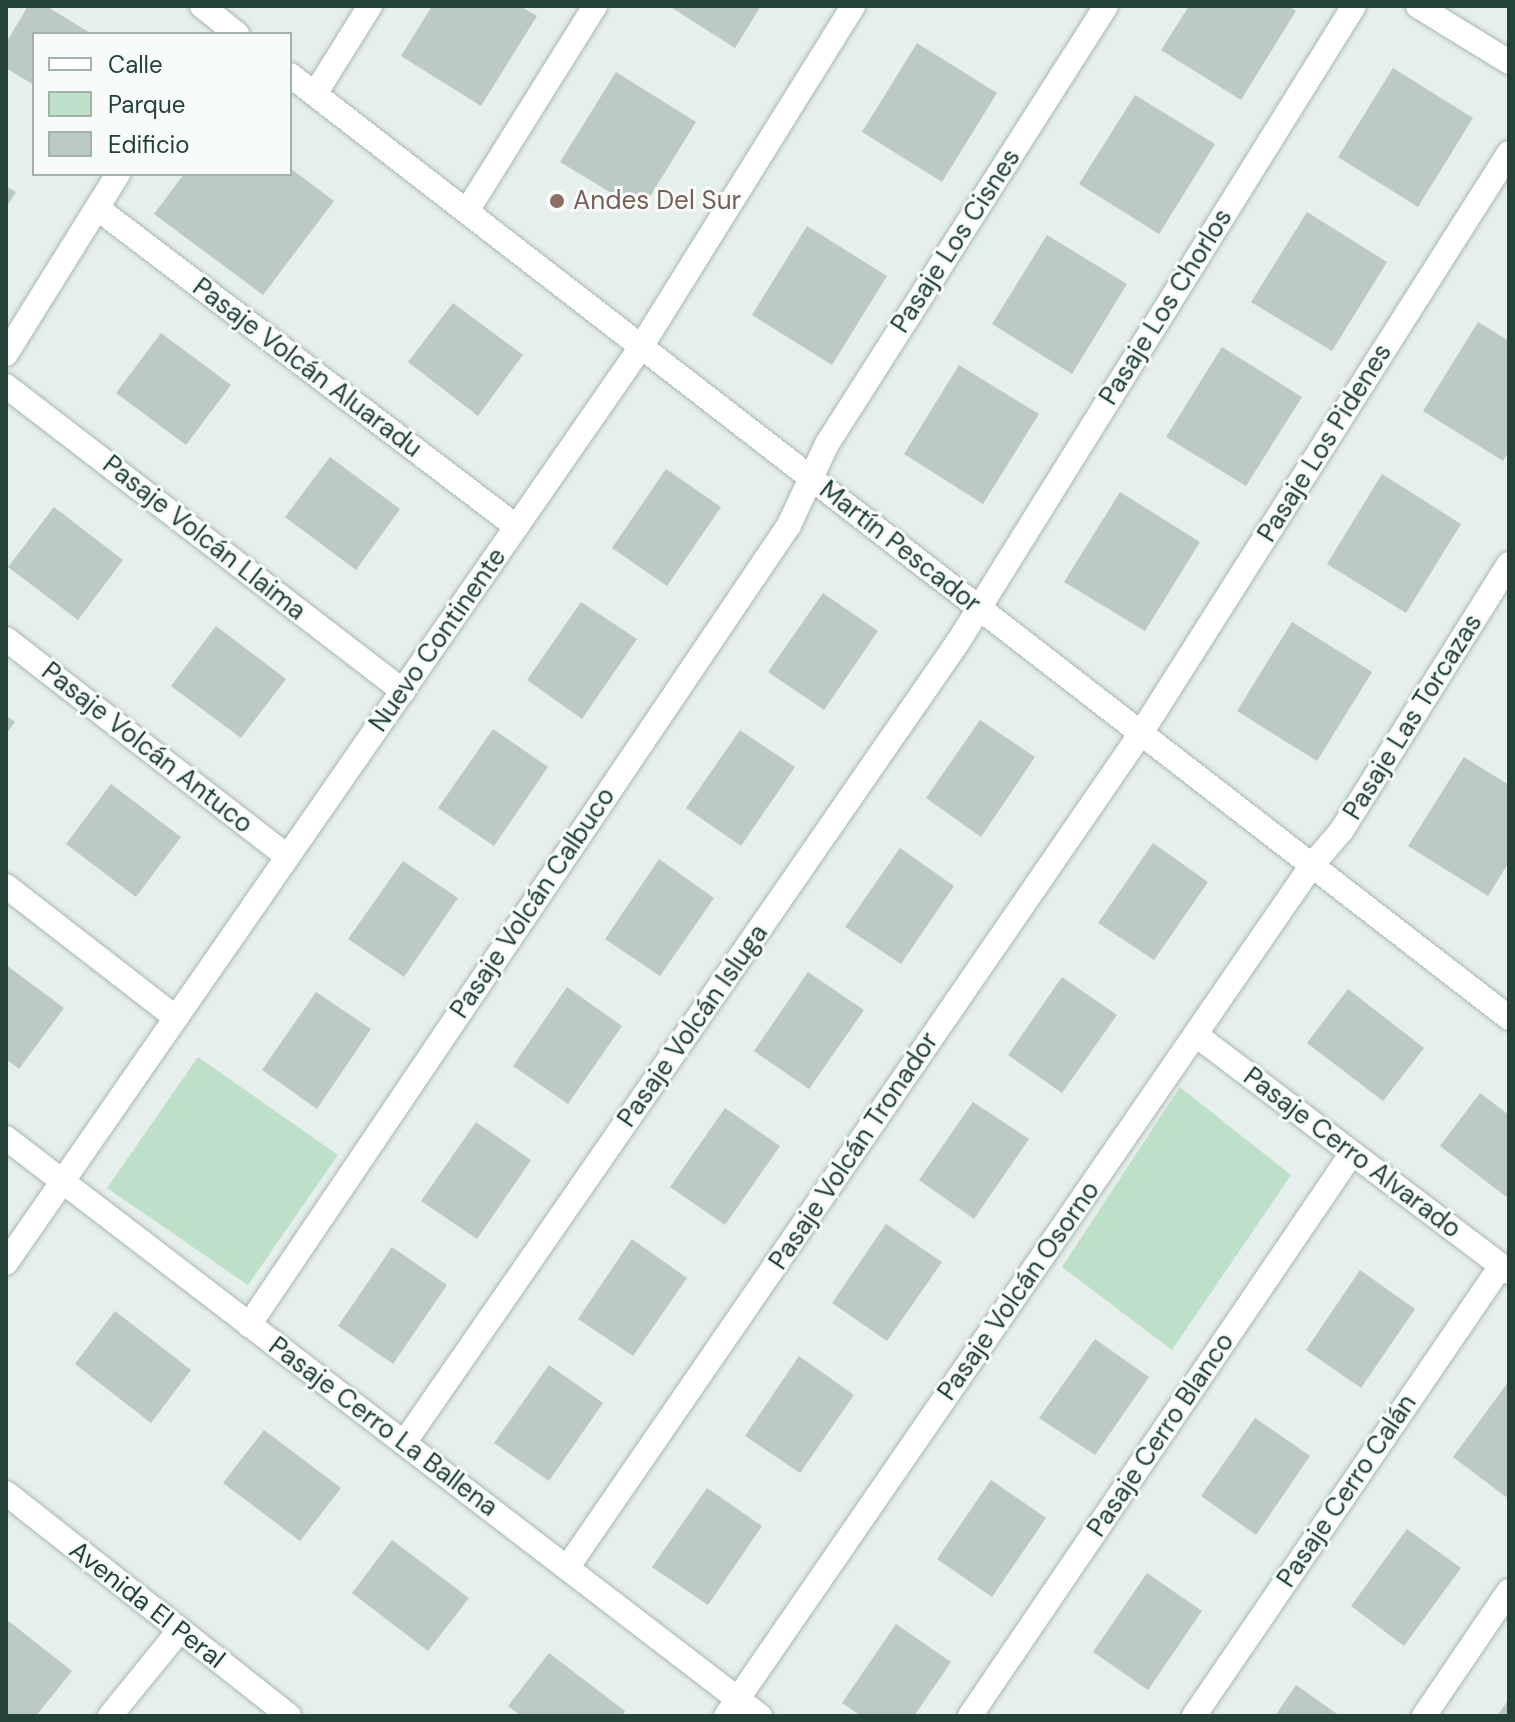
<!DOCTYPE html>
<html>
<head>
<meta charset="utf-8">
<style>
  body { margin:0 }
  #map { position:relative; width:1515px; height:1722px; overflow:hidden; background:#e6efeb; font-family:"DM Sans",sans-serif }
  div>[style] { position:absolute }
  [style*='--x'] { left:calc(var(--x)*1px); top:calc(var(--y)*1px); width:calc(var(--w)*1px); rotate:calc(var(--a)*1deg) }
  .green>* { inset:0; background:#bfe0c8 }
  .building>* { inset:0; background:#bbcac4 }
  .roads { filter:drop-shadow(0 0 2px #a8b8b2) drop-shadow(0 0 2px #a8b8b2) }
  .minor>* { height:24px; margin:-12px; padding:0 12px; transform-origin:12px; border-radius:12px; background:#fff }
  .tertiary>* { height:24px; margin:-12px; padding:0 12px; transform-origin:12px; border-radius:12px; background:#fff }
  .dots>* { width:22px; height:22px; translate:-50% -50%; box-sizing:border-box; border:4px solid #f7fbf9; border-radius:50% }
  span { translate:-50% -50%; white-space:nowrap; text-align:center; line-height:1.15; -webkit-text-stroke:6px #f7fbf9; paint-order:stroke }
  .education-label { font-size:26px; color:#785e54 }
  .left { translate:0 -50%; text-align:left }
  .street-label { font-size:26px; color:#24423a }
  .frame { position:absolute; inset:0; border:8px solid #24423a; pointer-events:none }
  .legend { position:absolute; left:32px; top:32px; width:260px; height:144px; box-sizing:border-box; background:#f7fbf9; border:2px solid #a3b1ad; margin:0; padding:10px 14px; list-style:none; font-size:24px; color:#24423a }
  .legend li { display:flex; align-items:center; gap:16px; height:40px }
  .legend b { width:40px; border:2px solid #a3b1ad }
</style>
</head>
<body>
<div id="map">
  <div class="green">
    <div style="clip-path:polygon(198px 1057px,338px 1155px,248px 1285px,107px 1188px)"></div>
    <div style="clip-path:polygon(1180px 1087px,1291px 1175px,1172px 1350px,1062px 1267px)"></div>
  </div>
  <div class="building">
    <div style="clip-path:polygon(28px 6px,46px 6px,92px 34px,34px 34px,34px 85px,6px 68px,6px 43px)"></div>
    <div style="clip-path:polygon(432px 6px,520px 6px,537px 16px,481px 106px,401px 56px)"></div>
    <div style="clip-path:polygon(669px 6px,761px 6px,735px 48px)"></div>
    <div style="clip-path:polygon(1189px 6px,1288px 6px,1296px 11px,1241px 100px,1161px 50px)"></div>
    <div style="clip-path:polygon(917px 43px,997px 93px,942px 182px,862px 132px)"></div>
    <div style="clip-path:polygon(1393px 68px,1473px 118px,1418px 207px,1338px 157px)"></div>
    <div style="clip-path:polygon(616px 72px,696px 122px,641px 211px,560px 162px)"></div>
    <div style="clip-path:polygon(1135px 95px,1215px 144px,1159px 234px,1079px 184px)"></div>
    <div style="clip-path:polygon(290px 168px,334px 201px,263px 295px,154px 214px,184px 174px,290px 174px)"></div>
    <div style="clip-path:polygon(6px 186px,16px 192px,6px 208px)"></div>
    <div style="clip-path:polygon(1307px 212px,1387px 262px,1332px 351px,1251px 302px)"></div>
    <div style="clip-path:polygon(807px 226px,887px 276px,832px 365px,752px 315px)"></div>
    <div style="clip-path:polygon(1047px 235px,1127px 284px,1072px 374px,992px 324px)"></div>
    <div style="clip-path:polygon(453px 303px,523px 355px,478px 416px,408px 362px)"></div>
    <div style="clip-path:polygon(1478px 322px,1509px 341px,1509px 451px,1503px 461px,1423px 411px)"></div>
    <div style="clip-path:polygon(161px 333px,231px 385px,186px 445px,116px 393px)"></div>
    <div style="clip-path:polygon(1222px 347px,1302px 397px,1246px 486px,1166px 437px)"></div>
    <div style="clip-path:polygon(959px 365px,1039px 414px,983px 504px,904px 454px)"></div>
    <div style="clip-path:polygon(330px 457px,400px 509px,356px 570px,285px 517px)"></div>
    <div style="clip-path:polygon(666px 469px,721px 507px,667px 586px,612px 548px)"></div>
    <div style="clip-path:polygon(1382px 474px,1461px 524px,1406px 613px,1327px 564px)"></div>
    <div style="clip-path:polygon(1120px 492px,1200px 542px,1145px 631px,1064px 582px)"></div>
    <div style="clip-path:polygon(54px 507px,123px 560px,78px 620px,8px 567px)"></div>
    <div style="clip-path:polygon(823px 593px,878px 631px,824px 710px,768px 672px)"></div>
    <div style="clip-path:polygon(581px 602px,637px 639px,582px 719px,527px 680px)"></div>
    <div style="clip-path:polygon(1292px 622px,1372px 672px,1317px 761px,1237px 711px)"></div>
    <div style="clip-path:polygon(216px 626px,286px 679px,241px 738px,171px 686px)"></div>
    <div style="clip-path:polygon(6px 715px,15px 722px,6px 734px)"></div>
    <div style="clip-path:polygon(980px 720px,1035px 757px,981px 837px,926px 798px)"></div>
    <div style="clip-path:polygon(493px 729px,548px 767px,494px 846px,438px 808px)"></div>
    <div style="clip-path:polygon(740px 730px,795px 767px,741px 846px,686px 808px)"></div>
    <div style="clip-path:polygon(1464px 757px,1509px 785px,1509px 862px,1488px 896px,1408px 846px)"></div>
    <div style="clip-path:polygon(111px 784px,181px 837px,136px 897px,66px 844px)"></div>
    <div style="clip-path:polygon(1153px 843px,1208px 882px,1154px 960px,1098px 923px)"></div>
    <div style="clip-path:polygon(900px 848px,954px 886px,901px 964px,845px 927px)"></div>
    <div style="clip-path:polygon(659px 859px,714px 898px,660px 976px,605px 939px)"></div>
    <div style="clip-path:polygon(403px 861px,458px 898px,404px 977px,348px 939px)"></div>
    <div style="clip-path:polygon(6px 965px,64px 1008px,19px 1069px,6px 1059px)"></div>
    <div style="clip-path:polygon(808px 972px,864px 1010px,809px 1089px,754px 1051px)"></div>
    <div style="clip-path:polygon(1062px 977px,1117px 1015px,1062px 1093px,1008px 1055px)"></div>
    <div style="clip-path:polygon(567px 987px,622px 1026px,568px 1104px,513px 1066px)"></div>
    <div style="clip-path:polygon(1348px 989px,1424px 1048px,1383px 1101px,1307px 1043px)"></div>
    <div style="clip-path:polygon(316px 992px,371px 1029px,317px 1109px,262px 1070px)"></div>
    <div style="clip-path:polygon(1480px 1093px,1509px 1115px,1509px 1199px,1440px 1146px)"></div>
    <div style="clip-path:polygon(973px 1102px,1029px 1139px,974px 1219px,919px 1180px)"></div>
    <div style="clip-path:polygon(725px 1108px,780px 1146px,725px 1225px,670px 1187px)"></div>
    <div style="clip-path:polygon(476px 1122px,531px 1160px,477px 1239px,421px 1201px)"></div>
    <div style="clip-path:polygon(886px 1224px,942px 1262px,887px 1341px,832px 1303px)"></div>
    <div style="clip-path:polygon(632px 1239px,687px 1278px,633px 1356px,578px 1319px)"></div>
    <div style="clip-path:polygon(392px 1247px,447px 1285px,393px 1364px,338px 1326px)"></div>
    <div style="clip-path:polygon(1360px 1270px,1415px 1309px,1361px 1388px,1306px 1350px)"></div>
    <div style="clip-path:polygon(115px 1311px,191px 1370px,151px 1423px,75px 1364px)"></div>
    <div style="clip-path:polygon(1095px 1339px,1149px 1377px,1095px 1455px,1039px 1418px)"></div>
    <div style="clip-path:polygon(799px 1356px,854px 1395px,800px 1473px,745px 1436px)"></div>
    <div style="clip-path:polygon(549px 1365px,603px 1403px,549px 1481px,494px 1443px)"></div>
    <div style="clip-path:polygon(1509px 1381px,1509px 1493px,1506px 1497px,1453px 1457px)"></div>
    <div style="clip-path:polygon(1255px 1418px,1310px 1456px,1256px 1535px,1201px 1496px)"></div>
    <div style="clip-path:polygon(264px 1430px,341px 1488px,300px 1541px,223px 1483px)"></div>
    <div style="clip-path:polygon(991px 1480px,1046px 1518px,992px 1597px,937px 1559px)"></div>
    <div style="clip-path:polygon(707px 1488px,762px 1526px,708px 1605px,652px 1567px)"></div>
    <div style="clip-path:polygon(1407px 1529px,1461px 1568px,1404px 1646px,1351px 1606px)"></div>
    <div style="clip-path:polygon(392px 1540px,469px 1598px,428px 1651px,352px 1593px)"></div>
    <div style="clip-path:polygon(1147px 1573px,1202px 1611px,1148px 1690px,1093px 1652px)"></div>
    <div style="clip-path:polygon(6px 1619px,72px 1671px,36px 1716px,6px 1716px)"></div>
    <div style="clip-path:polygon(896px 1624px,951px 1662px,914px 1716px,861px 1716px,842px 1703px)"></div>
    <div style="clip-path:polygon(549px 1653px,625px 1711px,622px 1716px,521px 1716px,508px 1706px)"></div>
    <div style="clip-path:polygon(1296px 1685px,1340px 1716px,1275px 1716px)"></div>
    <div style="clip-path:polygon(1509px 1699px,1509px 1716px,1497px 1716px)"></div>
  </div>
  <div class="roads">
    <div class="minor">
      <div style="--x:202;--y:6;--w:45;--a:38.7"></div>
      <div style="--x:1418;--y:6;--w:107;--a:31.6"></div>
      <div style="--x:290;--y:75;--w:1541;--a:37.72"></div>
      <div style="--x:315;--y:94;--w:104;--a:-58"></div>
      <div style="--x:97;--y:208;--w:527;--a:37.22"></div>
      <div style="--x:467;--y:211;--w:242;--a:-58"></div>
      <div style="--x:6;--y:354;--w:212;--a:-58.1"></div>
      <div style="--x:6;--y:386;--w:501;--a:37.53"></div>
      <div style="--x:6;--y:639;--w:356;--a:37.7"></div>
      <div style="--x:6;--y:886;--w:215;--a:37.8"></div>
      <div style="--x:1196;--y:1035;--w:393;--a:37.1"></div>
      <div style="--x:6;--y:1138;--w:950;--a:37.47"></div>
      <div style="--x:6;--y:1263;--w:1115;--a:-55.27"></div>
      <div style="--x:641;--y:347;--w:402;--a:-58.1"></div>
      <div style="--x:249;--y:1325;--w:965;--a:-55.98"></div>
      <div style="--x:789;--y:525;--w:89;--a:-64.9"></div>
      <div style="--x:827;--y:444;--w:519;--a:-57.5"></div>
      <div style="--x:404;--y:1443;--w:974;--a:-55.33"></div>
      <div style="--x:958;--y:642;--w:749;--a:-58.09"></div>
      <div style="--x:567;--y:1568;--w:1013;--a:-55.49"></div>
      <div style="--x:1141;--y:733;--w:687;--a:-57.61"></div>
      <div style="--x:110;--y:1716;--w:111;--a:-50.9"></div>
      <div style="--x:726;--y:1716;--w:1033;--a:-55.45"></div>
      <div style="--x:1312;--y:865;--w:46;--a:-49.4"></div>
      <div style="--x:1342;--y:830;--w:314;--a:-57.9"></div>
      <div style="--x:970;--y:1716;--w:680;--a:-55.84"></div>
      <div style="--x:1194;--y:1716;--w:545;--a:-55.7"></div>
      <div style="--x:1424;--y:1716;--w:151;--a:-55.8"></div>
    </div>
    <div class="tertiary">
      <div style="--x:6;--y:1493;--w:360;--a:38.2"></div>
    </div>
  </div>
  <div class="dots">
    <div style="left:557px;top:201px;background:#8d6e63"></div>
  </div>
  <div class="education-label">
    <span class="left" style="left:573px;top:201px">Andes Del Sur</span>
  </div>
  <div class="street-label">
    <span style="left:956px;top:241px;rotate:-57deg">Pasaje Los Cisnes</span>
    <span style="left:1166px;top:307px;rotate:-58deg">Pasaje Los Chorlos</span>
    <span style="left:307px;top:368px;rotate:37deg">Pasaje Volcán Aluaradu</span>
    <span style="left:1325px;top:443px;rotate:-58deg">Pasaje Los Pidenes</span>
    <span style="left:204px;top:538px;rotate:38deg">Pasaje Volcán Llaima</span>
    <span style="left:900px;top:547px;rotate:38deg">Martín Pescador</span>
    <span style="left:438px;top:640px;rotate:-55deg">Nuevo Continente</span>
    <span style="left:1413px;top:717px;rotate:-58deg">Pasaje Las Torcazas</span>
    <span style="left:147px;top:748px;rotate:38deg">Pasaje Volcán Antuco</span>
    <span style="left:533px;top:903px;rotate:-56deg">Pasaje Volcán Calbuco</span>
    <span style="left:693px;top:1026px;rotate:-55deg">Pasaje Volcán Isluga</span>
    <span style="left:854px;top:1151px;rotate:-56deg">Pasaje Volcán Tronador</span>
    <span style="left:1352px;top:1153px;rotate:37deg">Pasaje Cerro Alvarado</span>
    <span style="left:1019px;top:1291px;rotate:-55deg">Pasaje Volcán Osorno</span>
    <span style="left:383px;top:1427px;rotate:37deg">Pasaje Cerro La Ballena</span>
    <span style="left:1161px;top:1435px;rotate:-56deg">Pasaje Cerro Blanco</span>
    <span style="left:1347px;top:1491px;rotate:-56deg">Pasaje Cerro Calán</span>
    <span style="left:147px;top:1605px;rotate:38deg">Avenida El Peral</span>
  </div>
  <div class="frame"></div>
  <ul class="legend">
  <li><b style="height:10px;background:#fff"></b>Calle</li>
  <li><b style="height:22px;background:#bfe0c8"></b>Parque</li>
  <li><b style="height:22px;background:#bbcac4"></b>Edificio</li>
  </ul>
</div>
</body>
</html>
